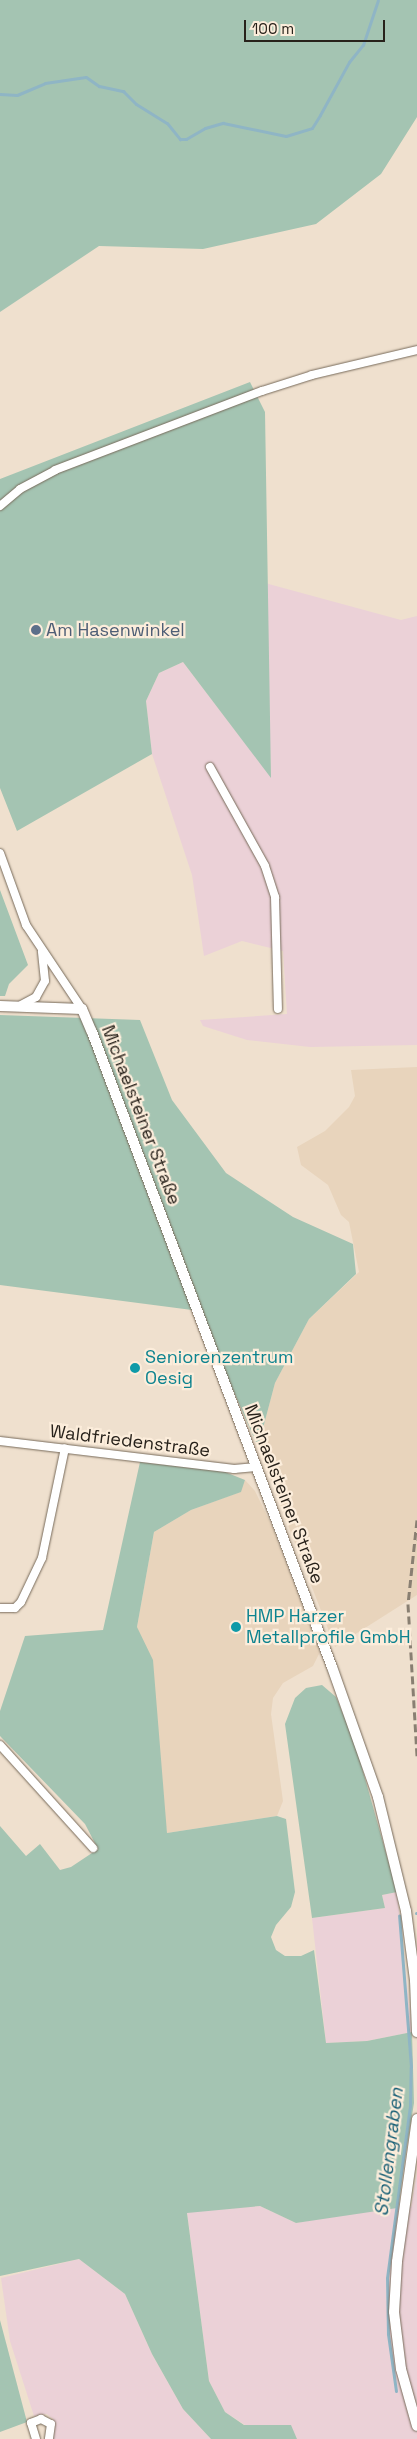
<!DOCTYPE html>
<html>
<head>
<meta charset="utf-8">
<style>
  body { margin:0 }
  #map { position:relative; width:417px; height:2439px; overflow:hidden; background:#efe0ce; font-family:"Space Grotesk",sans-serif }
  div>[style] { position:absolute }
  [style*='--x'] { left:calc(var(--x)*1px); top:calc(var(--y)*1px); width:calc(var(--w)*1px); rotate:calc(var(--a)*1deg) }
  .built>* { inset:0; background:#e8d4bc }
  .industrial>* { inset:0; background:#ebd1d7 }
  .green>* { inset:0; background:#a4c4b2 }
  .stream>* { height:3px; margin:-1.5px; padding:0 1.5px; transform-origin:1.5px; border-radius:1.5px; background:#8fb5c5 }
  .roads { filter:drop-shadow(0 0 1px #776a5a) drop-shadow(0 0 1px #776a5a) }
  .minor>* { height:8px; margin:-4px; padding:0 4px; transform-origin:4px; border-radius:4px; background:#fff }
  .tertiary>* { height:10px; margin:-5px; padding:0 5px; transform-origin:5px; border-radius:5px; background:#fff }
  .rail>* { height:3px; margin-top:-1.5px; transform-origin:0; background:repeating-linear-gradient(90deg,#897f72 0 8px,transparent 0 12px) }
  .dots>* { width:14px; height:14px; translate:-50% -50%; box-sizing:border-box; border:2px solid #fceddb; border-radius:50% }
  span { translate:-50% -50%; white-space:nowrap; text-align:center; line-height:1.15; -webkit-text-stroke:4.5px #fceddb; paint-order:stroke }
  .service-label { font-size:18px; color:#4e5e75 }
  .left { translate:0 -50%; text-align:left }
  .street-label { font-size:18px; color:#28221b }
  .culture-label { font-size:18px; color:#0d838f }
  .water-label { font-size:19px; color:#145d74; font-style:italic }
  .scale { position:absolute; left:244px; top:20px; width:141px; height:22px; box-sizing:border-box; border:2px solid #28221b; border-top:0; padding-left:6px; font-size:15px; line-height:18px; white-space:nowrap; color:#28221b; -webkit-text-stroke:4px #fceddb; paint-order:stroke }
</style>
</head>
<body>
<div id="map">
  <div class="built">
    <div style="clip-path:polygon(417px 1067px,417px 1595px,335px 1647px,258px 1447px,275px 1383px,309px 1319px,359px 1272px,349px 1222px,341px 1215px,328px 1185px,301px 1165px,297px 1147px,325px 1131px,349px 1107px,355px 1096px,351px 1070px)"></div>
    <div style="clip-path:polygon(245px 1480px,255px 1491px,272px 1526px,320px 1652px,313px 1666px,283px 1683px,273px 1698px,271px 1714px,283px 1801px,277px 1816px,167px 1833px,137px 1627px,154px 1532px,191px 1510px,240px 1492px)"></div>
  </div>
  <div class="industrial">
    <div style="clip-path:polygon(265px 583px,401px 620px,417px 616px,417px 1045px,310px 1047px,247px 1040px,203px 1026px,200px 1020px,287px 1014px,283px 951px,242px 941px,204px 956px,192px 875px,152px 754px,146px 701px,159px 673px,183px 662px,271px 777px)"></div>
    <div style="clip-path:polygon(397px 1892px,412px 2032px,367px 2041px,326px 2043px,312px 1918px,385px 1908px,382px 1895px)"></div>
    <div style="clip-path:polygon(417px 2172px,417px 2439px,297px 2439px,290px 2425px,245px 2425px,225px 2412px,209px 2381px,187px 2212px,260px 2206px,296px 2223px,373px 2209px,411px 2207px)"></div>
    <div style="clip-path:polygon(79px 2259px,125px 2294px,152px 2354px,183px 2409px,211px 2439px,53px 2439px,55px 2426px,53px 2419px,47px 2414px,34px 2416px,10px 2341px,1px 2278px)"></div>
  </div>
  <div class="green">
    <div style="clip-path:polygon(0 0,417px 0,417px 117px,381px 174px,316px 224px,203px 249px,99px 246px,0 312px)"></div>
    <div style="clip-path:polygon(250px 382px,265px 412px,271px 778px,183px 662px,159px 673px,146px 701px,152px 754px,17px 831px,0 788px,0 479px)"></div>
    <div style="clip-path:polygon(0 890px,28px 965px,9px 984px,5px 996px,0 996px)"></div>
    <div style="clip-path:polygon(0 1015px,140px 1020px,172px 1100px,226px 1173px,293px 1217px,353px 1244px,356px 1274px,309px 1319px,275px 1383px,258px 1447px,202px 1319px,192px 1310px,0 1285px)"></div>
    <div style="clip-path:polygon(140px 1462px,225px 1472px,245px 1480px,241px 1492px,191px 1510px,154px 1532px,137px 1627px,153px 1660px,167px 1833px,277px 1816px,286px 1819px,295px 1892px,291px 1907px,276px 1925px,271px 1937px,276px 1950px,285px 1956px,301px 1956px,314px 1950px,326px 2043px,367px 2041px,412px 2032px,414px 2103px,397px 2208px,296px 2223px,260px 2206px,187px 2213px,209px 2381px,225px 2412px,244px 2425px,291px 2425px,297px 2439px,211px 2439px,183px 2409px,152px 2354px,125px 2294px,79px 2259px,0 2276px,0 1826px,26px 1856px,40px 1844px,60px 1870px,71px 1867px,98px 1849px,85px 1824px,0 1736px,0 1711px,25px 1636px,103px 1630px)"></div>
    <div style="clip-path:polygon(322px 1685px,336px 1697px,355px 1743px,397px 1892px,382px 1895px,385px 1908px,312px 1918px,285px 1724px,295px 1698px,306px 1688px)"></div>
    <div style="clip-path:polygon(0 2320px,27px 2422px,0 2432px)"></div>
  </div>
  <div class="stream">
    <div style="--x:0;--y:94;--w:17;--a:3"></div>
    <div style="--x:17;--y:95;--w:30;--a:-23"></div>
    <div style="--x:45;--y:83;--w:41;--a:-8.3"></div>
    <div style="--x:86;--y:77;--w:16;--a:35"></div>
    <div style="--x:99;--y:86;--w:25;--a:12"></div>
    <div style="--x:123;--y:91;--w:18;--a:45"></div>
    <div style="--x:136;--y:104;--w:36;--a:32"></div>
    <div style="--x:167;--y:123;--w:21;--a:51"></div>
    <div style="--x:180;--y:139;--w:6;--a:0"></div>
    <div style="--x:186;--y:139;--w:22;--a:-30"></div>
    <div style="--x:205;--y:128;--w:19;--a:-16"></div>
    <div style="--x:223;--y:123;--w:64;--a:11.7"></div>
    <div style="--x:286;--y:136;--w:27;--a:-17"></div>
    <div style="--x:312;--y:128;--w:15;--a:-58"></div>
    <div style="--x:320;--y:115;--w:60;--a:-61.3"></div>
    <div style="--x:349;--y:62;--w:22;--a:-51"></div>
    <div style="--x:363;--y:45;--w:47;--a:-71.6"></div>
    <div style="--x:416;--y:1913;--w:1;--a:0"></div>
    <div style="--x:396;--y:2391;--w:58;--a:-98"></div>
    <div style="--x:388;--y:2334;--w:56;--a:-91"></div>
    <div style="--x:387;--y:2278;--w:174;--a:-82.4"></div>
    <div style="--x:410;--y:2106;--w:39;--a:-89"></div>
    <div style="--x:411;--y:2067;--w:152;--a:-94.5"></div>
  </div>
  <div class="roads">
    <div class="minor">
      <div style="--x:0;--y:506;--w:26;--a:-40"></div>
      <div style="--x:20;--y:489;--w:40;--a:-28"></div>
      <div style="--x:55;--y:470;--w:222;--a:-20.9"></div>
      <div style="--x:262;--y:391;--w:52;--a:-17.7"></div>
      <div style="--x:312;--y:375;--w:108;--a:-13.4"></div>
      <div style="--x:210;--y:767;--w:113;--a:60.9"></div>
      <div style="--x:265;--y:866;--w:33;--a:72"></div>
      <div style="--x:275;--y:897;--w:112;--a:88.5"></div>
      <div style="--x:0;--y:853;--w:77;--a:70.1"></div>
      <div style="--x:26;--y:925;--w:101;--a:56.3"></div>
      <div style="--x:21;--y:1005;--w:17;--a:-28"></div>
      <div style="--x:36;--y:997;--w:18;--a:-61"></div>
      <div style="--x:45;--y:981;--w:30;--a:-96"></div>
      <div style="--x:0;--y:1441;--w:236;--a:6.8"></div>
      <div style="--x:234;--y:1469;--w:22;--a:-5"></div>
      <div style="--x:0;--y:1608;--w:15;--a:0"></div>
      <div style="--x:15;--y:1608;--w:8;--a:-45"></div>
      <div style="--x:21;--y:1602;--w:49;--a:-64.5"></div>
      <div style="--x:42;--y:1558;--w:112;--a:-78.2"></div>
      <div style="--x:0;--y:1745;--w:139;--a:47.9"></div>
      <div style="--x:36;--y:2439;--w:17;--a:-107"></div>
      <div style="--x:31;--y:2423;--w:11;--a:-22"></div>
      <div style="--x:41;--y:2419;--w:11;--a:27"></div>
      <div style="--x:51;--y:2424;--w:15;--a:98"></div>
    </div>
    <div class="tertiary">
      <div style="--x:0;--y:1006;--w:82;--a:2.1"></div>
      <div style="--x:82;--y:1009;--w:25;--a:67"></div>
      <div style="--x:92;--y:1032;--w:679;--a:69.3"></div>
      <div style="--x:332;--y:1667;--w:138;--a:70.5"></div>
      <div style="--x:378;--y:1797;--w:117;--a:76.2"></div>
      <div style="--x:406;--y:1911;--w:70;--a:82.6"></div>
      <div style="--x:415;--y:1980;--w:52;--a:87.8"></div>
      <div style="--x:417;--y:2119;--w:144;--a:98"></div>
      <div style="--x:397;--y:2262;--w:50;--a:93.4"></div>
      <div style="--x:394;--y:2312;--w:57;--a:83"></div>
      <div style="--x:401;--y:2369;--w:59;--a:74.3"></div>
    </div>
  </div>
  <div class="rail">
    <div style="--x:417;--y:1520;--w:84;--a:96.1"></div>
    <div style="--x:408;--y:1604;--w:153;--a:86.6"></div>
  </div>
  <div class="dots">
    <div style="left:36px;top:630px;background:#5c6f8a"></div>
    <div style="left:135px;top:1368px;background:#0f9aa8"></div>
    <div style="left:236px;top:1627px;background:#0f9aa8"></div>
  </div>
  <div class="service-label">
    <span class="left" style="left:46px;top:630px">Am Hasenwinkel</span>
  </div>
  <div class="street-label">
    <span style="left:141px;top:1115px;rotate:69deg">Michaelsteiner Straße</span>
    <span style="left:130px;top:1441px;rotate:7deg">Waldfriedenstraße</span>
    <span style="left:284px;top:1494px;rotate:69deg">Michaelsteiner Straße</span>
  </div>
  <div class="culture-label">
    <span class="left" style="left:145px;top:1368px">Seniorenzentrum<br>Oesig</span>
    <span class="left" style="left:246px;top:1627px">HMP Harzer<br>Metallprofile GmbH</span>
  </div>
  <div class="water-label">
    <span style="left:389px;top:2152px;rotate:-83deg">Stollengraben</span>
  </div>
  <div class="scale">100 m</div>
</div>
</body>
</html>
